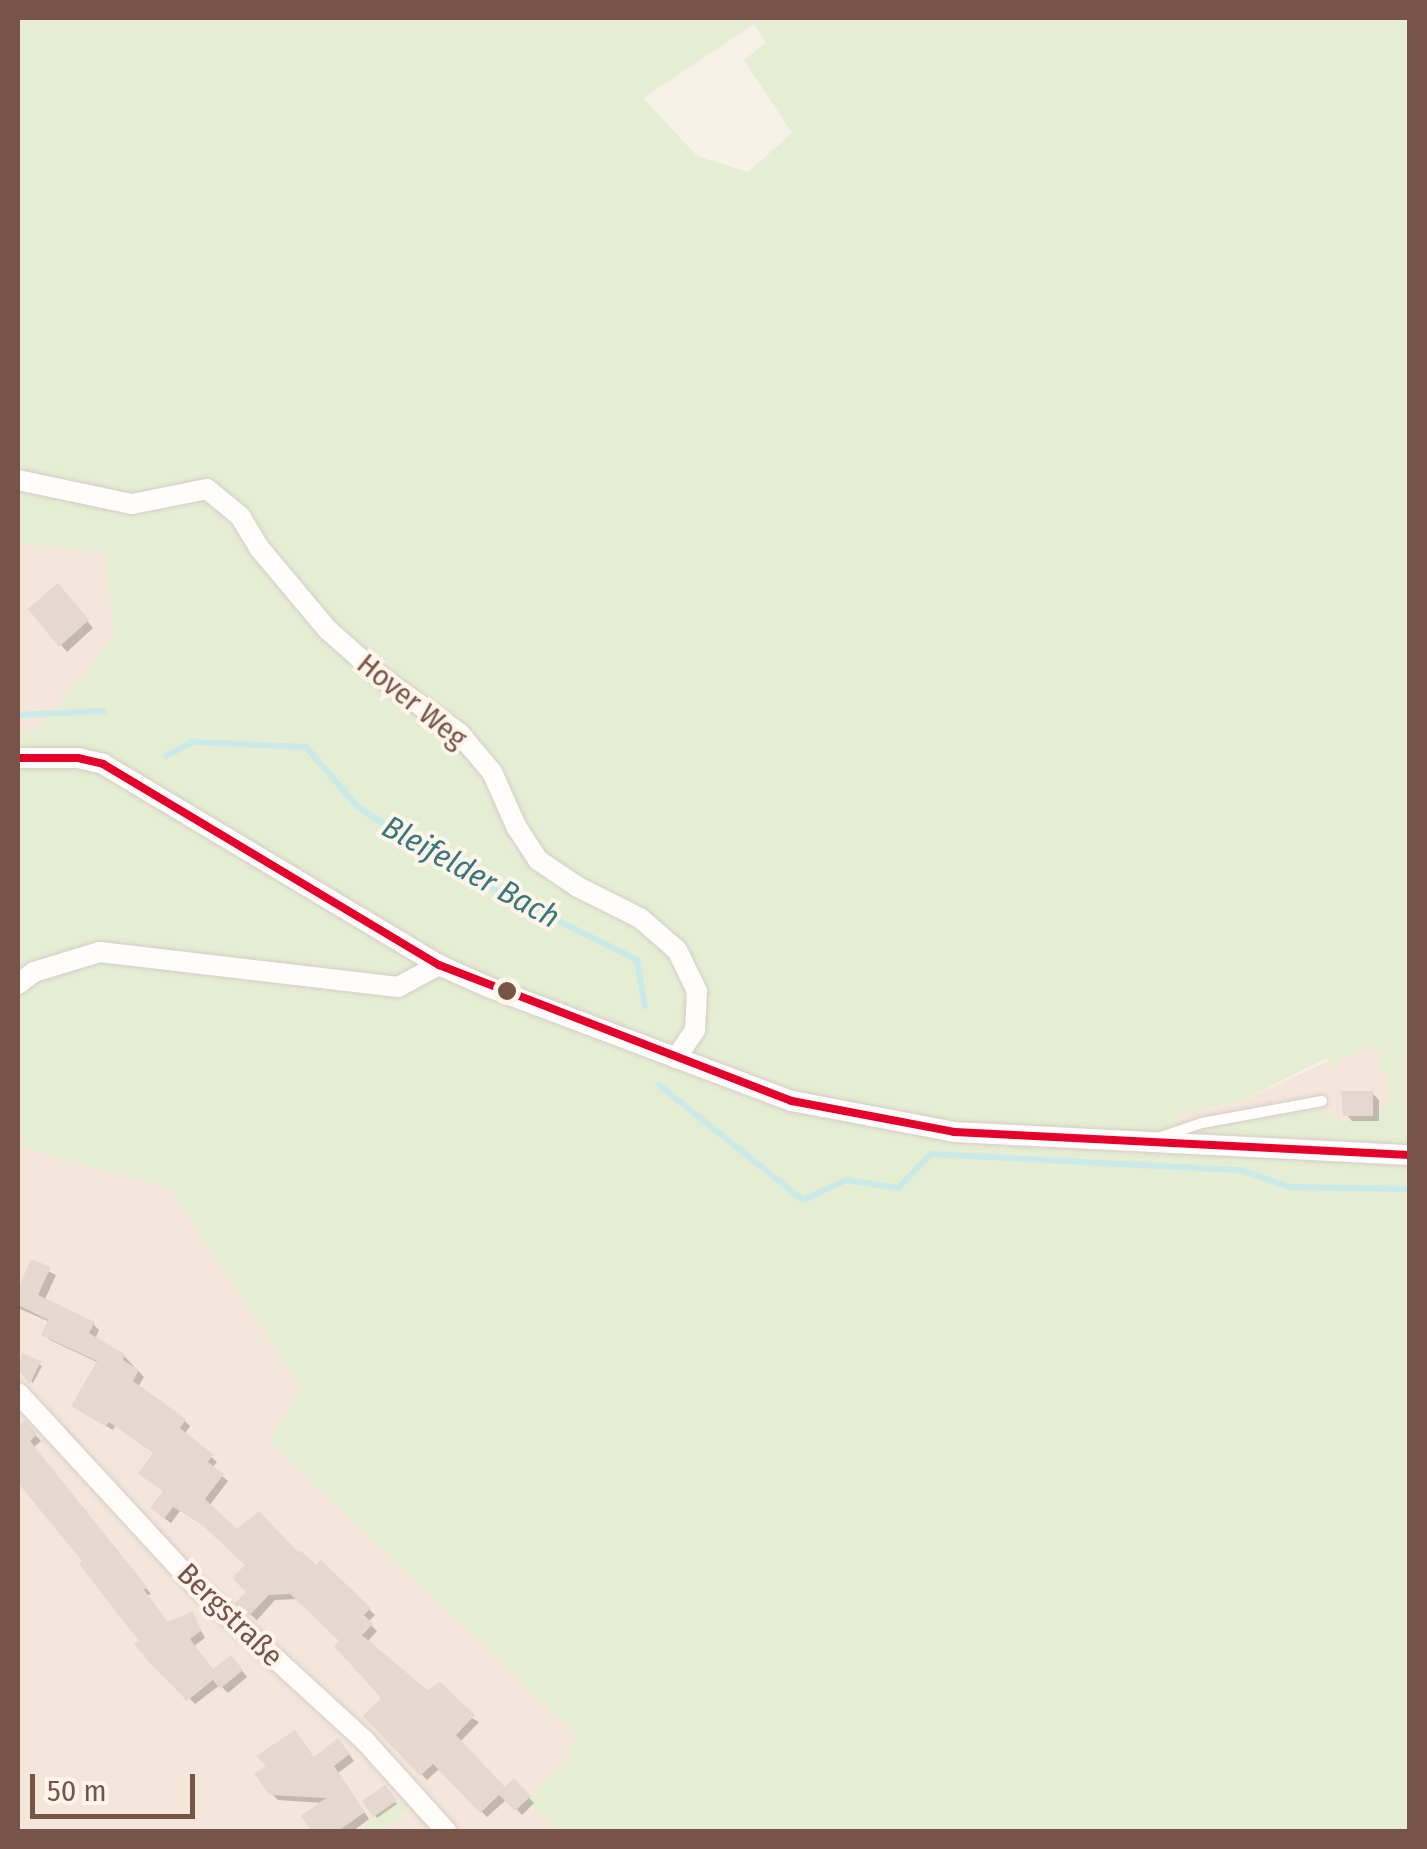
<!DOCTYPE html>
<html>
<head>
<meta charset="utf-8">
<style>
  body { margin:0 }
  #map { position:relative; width:1427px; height:1849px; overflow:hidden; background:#f8f1ea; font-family:"Fira Sans Condensed",sans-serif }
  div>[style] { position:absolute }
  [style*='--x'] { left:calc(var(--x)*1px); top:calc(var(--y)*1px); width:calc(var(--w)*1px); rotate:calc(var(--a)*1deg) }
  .residential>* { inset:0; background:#f4e6da }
  .green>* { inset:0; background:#e5eed3 }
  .shadow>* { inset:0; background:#0003 }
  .stream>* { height:6px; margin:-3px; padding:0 3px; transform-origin:3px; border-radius:3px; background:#cae9e9 }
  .building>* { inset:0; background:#e5d8d1 }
  .roads { filter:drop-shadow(0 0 2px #d6ccc6) drop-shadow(0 0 2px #d6ccc6) }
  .lane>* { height:10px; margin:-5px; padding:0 5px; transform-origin:5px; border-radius:5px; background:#fefdfc }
  .street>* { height:20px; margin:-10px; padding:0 10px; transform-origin:10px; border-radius:10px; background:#fefdfc }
  .bus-1>* { height:8px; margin:-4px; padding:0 4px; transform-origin:4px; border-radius:4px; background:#e4002b }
  .dots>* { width:28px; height:28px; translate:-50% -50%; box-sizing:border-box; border:5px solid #fff5eb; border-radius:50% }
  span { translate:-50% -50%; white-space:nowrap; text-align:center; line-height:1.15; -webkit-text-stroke:8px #fff5eb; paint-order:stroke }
  .street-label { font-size:30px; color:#785448 }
  .water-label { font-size:32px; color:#3a787e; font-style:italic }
  .frame { position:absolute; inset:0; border:20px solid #785448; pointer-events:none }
  .scale { position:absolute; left:30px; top:1774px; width:165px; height:45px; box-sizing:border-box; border:5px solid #785448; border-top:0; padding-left:12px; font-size:30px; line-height:35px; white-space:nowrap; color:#785448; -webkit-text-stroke:8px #fff5eb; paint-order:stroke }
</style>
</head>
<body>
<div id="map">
  <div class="residential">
    <div style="clip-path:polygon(18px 543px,105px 553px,114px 636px,44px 724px,18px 734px)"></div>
    <div style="clip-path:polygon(1366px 1043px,1382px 1055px,1389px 1076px,1390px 1096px,1375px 1139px,1173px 1131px,1181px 1112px,1240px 1102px)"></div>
    <div style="clip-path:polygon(18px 1146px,170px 1188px,302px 1389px,269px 1441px,578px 1735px,562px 1767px,527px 1801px,557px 1831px,383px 1831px,410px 1809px,402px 1800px,357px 1831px,18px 1831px)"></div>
  </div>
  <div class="green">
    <div style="clip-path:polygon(evenodd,18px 18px,1409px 18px,1409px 1831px,557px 1831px,526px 1801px,561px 1767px,577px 1735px,269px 1441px,302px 1389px,170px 1189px,18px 1146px,18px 734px,44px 724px,114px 636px,105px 553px,18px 543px,18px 18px,754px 24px,766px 43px,744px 60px,792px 133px,748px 172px,697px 156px,643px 98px,754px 24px,18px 18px,1366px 1043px,1382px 1055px,1377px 1066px,1389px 1076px,1390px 1096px,1376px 1117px,1344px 1121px,1321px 1110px,1201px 1126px,1199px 1132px,1174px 1131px,1181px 1112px,1240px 1102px,1327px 1058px,1337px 1070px,1338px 1058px,1357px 1055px,1366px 1043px)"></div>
    <div style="clip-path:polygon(402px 1800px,410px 1809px,383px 1831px,357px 1831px)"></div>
  </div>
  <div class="shadow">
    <div style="clip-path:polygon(64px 593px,93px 628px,67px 652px,61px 645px)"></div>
    <div style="clip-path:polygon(1372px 1093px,1379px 1100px,1379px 1121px,1352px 1121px,1346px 1114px)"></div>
    <div style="clip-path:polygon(32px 1263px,56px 1275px,44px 1301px,93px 1324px,99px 1330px,95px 1339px,124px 1356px,144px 1377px,138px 1387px,185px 1421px,190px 1426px,184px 1435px,217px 1462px,212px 1468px,228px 1481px,209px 1506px,236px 1532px,298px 1556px,317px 1569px,321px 1564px,375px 1615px,368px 1622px,377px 1631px,367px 1642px,427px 1693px,479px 1722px,460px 1742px,506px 1790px,514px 1782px,534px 1803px,522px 1815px,507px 1799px,487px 1817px,440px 1768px,427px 1780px,366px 1716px,384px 1698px,342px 1641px,298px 1599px,275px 1600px,257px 1620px,244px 1609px,249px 1565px,208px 1528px,180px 1511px,171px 1523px,159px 1514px,166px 1492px,155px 1453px,115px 1426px,113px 1430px,80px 1411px,99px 1363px,50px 1340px,44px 1334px,50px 1322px,18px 1308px,18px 1295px)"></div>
    <div style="clip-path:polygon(23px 1356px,42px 1366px,33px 1383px,18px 1367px)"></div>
    <div style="clip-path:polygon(25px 1424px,41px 1441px,33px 1448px,151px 1594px,147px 1596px,169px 1624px,192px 1614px,205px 1638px,194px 1646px,214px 1672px,237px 1664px,247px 1677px,228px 1693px,220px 1685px,195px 1704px,138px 1644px,142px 1642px,18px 1466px,18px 1431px)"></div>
    <div style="clip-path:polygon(344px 1747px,354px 1761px,338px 1773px,369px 1819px,352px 1832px,315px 1832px,324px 1803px,278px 1800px,271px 1793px,314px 1759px)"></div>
    <div style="clip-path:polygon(388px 1790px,397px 1804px,377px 1818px,365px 1802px)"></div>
  </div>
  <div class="stream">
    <div style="--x:18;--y:715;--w:86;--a:-2.7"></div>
    <div style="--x:166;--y:756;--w:30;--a:-28"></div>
    <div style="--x:192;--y:742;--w:114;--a:2.5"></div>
    <div style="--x:306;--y:747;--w:79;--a:49.1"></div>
    <div style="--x:358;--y:807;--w:105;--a:33.4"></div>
    <div style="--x:446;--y:865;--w:213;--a:26.4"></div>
    <div style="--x:637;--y:960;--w:47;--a:80.1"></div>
    <div style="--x:659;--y:1085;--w:184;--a:38.6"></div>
    <div style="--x:803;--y:1200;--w:47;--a:-24.9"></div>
    <div style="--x:846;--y:1180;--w:53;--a:8.7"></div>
    <div style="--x:898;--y:1188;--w:47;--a:-45.9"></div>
    <div style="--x:931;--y:1154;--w:310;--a:3"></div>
    <div style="--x:1241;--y:1170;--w:51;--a:19.5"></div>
    <div style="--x:1289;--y:1187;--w:121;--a:0.9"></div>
  </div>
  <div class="building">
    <div style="clip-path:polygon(58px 583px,89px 620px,59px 647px,28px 609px)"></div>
    <div style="clip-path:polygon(1341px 1091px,1373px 1091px,1373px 1116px,1343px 1116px)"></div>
    <div style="clip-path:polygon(31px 1259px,51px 1267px,38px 1295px,95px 1322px,89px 1333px,125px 1354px,123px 1360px,139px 1370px,133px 1381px,186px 1419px,180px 1428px,213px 1454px,208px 1462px,224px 1474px,205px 1499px,237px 1529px,259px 1511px,298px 1552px,300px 1550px,316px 1565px,321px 1560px,371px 1608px,364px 1615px,373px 1624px,362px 1635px,427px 1690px,440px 1682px,475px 1715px,456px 1735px,505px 1787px,514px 1778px,531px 1796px,515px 1811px,499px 1795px,480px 1813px,433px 1764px,420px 1776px,363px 1716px,381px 1698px,334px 1646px,339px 1641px,290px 1594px,269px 1595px,249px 1616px,235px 1603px,246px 1592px,232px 1578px,245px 1565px,200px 1523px,173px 1507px,164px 1519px,150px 1508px,163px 1491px,138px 1474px,153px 1453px,109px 1422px,106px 1426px,71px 1406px,97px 1361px,41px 1335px,48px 1320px,18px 1305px,18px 1289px)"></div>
    <div style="clip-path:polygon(22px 1353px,41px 1361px,30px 1384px,18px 1370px)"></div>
    <div style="clip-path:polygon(25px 1420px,37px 1434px,30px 1441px,147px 1587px,144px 1590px,168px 1622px,193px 1611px,201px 1631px,190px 1639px,213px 1669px,231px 1655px,243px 1670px,220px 1689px,213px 1680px,187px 1701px,147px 1660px,134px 1644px,139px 1641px,79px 1564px,82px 1561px,18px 1483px,18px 1426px)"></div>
    <div style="clip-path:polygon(295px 1730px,314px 1757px,338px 1738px,350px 1754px,334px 1766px,365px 1812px,337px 1832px,312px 1832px,301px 1816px,326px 1798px,269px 1795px,254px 1773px,266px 1766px,256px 1756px)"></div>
    <div style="clip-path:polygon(385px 1785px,397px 1801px,373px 1817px,362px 1801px)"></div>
  </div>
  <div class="roads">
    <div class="lane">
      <div style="--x:1161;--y:1137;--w:43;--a:-18.9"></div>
      <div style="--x:1202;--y:1123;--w:122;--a:-10.4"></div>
    </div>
    <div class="street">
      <div style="--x:18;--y:480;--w:116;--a:11.9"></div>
      <div style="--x:132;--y:504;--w:76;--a:-11.3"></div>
      <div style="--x:207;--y:489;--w:43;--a:39.3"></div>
      <div style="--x:240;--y:516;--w:39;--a:59"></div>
      <div style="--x:260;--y:549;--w:106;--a:50"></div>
      <div style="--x:328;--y:630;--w:72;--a:41.6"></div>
      <div style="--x:382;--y:678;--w:95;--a:35.5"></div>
      <div style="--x:459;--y:733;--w:51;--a:49.8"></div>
      <div style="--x:492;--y:772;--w:59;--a:66"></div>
      <div style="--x:516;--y:826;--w:40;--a:57.1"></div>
      <div style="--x:538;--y:860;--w:48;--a:34"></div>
      <div style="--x:578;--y:887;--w:69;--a:26.6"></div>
      <div style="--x:640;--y:918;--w:49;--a:40.9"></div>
      <div style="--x:677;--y:950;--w:46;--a:64"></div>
      <div style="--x:697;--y:991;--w:39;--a:93"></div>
      <div style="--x:695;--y:1030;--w:34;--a:124"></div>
      <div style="--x:18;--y:758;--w:60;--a:0"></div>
      <div style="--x:78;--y:758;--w:26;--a:13"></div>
      <div style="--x:103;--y:764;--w:392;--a:30.9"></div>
      <div style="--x:439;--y:965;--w:54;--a:24.2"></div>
      <div style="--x:488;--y:987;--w:325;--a:20.6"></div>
      <div style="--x:792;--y:1101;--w:165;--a:10.8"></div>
      <div style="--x:954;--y:1132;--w:457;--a:2.9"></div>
      <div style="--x:18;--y:984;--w:20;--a:-37"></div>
      <div style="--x:34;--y:972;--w:69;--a:-16.9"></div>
      <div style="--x:100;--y:952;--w:300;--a:6.7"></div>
      <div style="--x:398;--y:987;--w:47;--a:-28.2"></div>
      <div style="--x:18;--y:1393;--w:264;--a:47.3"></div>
      <div style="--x:197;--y:1587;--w:229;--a:42.5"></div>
      <div style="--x:366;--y:1742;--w:121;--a:48"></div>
    </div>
  </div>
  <div class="bus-1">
    <div style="--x:18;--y:758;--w:60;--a:0"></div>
    <div style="--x:78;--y:758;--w:26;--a:13"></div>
    <div style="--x:103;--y:764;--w:392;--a:30.9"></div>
    <div style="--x:439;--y:965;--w:378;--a:21.1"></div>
    <div style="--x:792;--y:1101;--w:165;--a:10.8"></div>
    <div style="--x:954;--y:1132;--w:457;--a:2.9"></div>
  </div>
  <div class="dots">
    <div style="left:507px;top:991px;background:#785448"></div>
  </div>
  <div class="street-label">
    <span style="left:412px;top:701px;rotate:39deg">Hover Weg</span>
    <span style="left:230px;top:1615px;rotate:44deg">Bergstraße</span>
  </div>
  <div class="water-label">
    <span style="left:471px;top:872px;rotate:29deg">Bleifelder Bach</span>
  </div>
  <div class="frame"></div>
  <div class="scale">50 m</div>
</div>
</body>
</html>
